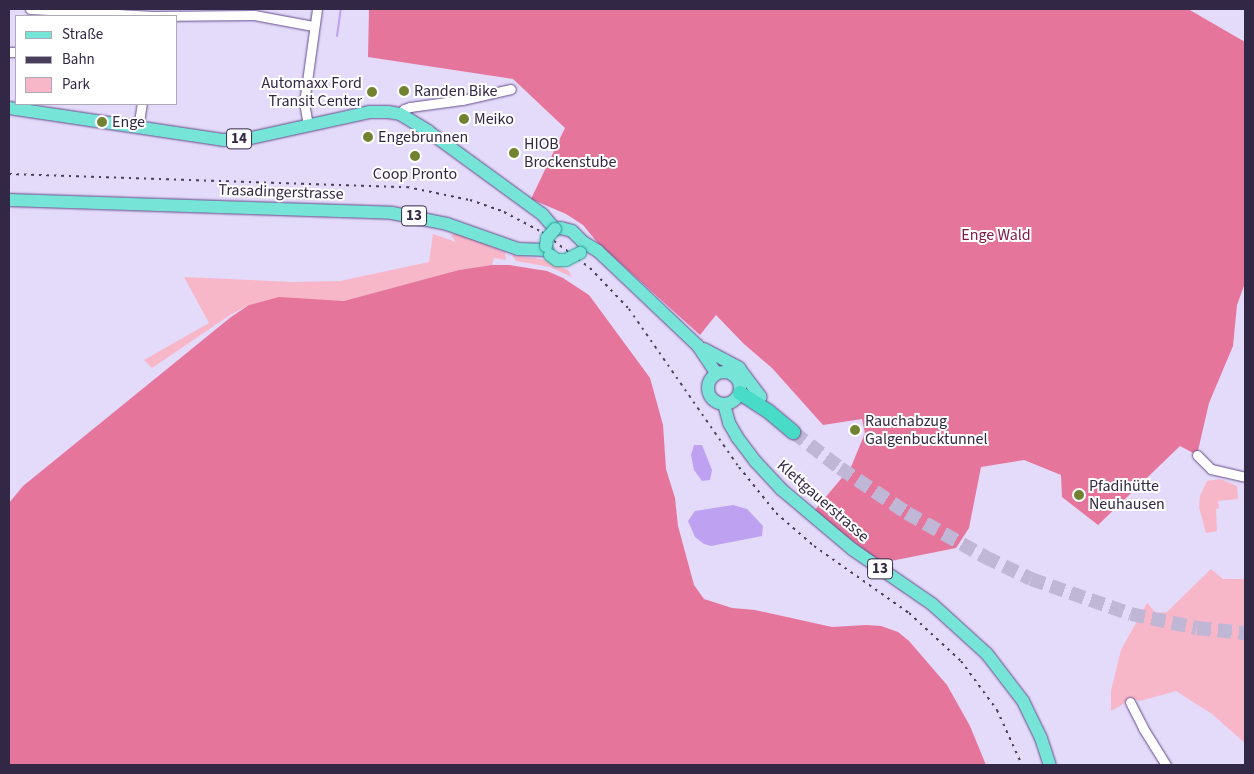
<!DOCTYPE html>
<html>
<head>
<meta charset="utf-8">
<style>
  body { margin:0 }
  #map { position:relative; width:1254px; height:774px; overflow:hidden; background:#e4daf9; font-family:"Source Sans 3",sans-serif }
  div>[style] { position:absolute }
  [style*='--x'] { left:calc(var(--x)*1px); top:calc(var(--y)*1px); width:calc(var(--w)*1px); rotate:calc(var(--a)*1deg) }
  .green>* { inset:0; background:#f8b6c9 }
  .forest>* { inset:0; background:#e6759b }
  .water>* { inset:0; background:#bea1f1 }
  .stream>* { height:2px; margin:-1px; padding:0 1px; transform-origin:1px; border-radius:1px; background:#bea1f1 }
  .trunk-tunnel>* { height:14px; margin-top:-7px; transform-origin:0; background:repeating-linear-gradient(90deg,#c0b6d5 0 14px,transparent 0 21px) }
  .roads { filter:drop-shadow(0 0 1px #644b8d) drop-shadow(0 0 1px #644b8d) }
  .minor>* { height:9px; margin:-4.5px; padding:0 4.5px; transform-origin:4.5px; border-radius:4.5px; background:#fff }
  .primary>* { height:12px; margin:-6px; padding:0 6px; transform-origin:6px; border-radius:6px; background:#76e4d6 }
  .primary>.ring { margin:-6px; padding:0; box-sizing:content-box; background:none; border:12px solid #76e4d6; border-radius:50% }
  .trunk>* { height:14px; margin:-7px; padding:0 7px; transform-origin:7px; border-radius:7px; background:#48dbc8 }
  .rail>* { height:2px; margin-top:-1px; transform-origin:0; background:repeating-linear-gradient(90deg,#493e5c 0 2.5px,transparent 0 7.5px) }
  .bridges { filter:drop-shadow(0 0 1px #239691) drop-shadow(0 0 1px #239691) }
  .primary-bridge>* { height:12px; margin:-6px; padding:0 6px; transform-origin:6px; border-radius:6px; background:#76e4d6 }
  .dots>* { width:14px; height:14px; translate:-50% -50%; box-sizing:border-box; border:2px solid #fff; border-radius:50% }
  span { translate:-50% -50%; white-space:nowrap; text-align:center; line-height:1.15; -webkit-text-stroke:4px #fff; paint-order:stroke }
  .shield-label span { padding:1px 4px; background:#fff; border:1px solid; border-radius:4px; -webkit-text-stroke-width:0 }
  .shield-label { font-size:15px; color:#322745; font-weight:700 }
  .poi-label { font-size:16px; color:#322745 }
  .right { translate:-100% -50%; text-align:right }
  .left { translate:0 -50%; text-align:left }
  .street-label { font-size:16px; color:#322745 }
  .park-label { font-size:16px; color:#7e1944 }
  .frame { position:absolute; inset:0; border:10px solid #322745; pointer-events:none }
  .legend { position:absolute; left:15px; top:15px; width:162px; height:90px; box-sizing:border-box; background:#fff; border:1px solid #ada9b5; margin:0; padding:6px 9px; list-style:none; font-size:15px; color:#322745 }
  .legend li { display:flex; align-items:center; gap:10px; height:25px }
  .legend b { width:25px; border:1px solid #ada9b5 }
</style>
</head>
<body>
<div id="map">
  <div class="green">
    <div style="clip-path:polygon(457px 233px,505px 252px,506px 260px,494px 258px,492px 265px,459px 270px,345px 301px,280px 298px,249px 305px,230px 315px,152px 368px,144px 360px,209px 323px,184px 277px,292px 282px,340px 281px,429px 262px,433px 234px,456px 242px,451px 235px)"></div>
    <div style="clip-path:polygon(512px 255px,547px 260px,568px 270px,572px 277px,550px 267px,516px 261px)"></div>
    <div style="clip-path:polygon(1220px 479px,1237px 486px,1238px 499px,1218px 501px,1219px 508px,1216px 509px,1217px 531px,1206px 533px,1199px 507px,1200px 496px,1207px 481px)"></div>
    <div style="clip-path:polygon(1211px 569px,1223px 579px,1245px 579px,1245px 743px,1212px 714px,1176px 691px,1140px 701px,1132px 699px,1111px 711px,1111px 691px,1121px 650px,1147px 603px,1156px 613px,1167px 612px)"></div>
  </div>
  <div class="forest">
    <div style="clip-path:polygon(369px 9px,1188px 9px,1245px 42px,1245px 283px,1237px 305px,1233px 346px,1209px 403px,1197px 455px,1180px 446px,1098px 525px,1062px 497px,1061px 475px,1024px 460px,981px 467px,969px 528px,956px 548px,881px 563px,814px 511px,851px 467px,865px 433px,862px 419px,823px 425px,772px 368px,744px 344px,716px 315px,700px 335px,597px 242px,583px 225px,566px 214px,531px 199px,565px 128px,513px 79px,368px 57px)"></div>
    <div style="clip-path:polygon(492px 265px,509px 265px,547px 271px,563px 278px,589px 295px,650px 378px,663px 425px,666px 469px,675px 498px,678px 526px,694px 585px,704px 599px,732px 608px,755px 610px,832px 627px,866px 625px,881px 626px,898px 632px,909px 641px,947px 685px,970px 726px,986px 765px,9px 765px,9px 503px,23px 486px,231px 317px,249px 305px,279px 297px,344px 301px,459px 270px)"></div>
  </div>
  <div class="water">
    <div style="clip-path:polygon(694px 445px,702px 445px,712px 470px,710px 480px,702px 481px,694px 470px,691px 455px)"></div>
    <div style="clip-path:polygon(733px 505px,747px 509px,763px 526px,762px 536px,711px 546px,704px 544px,695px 537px,688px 521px,695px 511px)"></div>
  </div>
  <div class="stream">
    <div style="--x:337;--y:36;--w:27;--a:-82"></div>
  </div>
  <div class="trunk-tunnel">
    <div style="--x:793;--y:432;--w:59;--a:37.5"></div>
    <div style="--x:840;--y:468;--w:81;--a:33.9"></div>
    <div style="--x:907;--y:513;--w:90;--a:29.4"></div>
    <div style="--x:985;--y:557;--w:51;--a:25.6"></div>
    <div style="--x:1031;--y:579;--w:106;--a:19.3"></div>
    <div style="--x:1131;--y:614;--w:67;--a:12"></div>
    <div style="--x:1197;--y:628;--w:48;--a:5.9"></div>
  </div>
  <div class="roads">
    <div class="minor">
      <div style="--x:30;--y:9;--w:123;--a:3.3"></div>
      <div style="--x:153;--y:16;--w:101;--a:-0.6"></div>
      <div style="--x:254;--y:15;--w:60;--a:10.6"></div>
      <div style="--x:9;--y:52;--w:7;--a:0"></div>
      <div style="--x:400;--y:114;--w:6;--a:-51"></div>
      <div style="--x:404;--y:109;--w:6;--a:-18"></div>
      <div style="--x:410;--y:107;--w:52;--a:-7.7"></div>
      <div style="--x:462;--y:100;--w:50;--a:-12.7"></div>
      <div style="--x:308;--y:125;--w:22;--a:-100"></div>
      <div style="--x:304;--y:103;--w:95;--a:-82.1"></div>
      <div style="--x:138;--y:128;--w:24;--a:-81"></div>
      <div style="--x:1197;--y:455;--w:20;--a:45"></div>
      <div style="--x:1211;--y:469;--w:35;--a:13"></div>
      <div style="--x:1130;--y:702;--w:29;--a:63"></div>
      <div style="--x:1143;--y:728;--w:44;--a:58.1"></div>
    </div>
    <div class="primary">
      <div style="--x:9;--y:108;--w:216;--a:8.5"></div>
      <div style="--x:223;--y:140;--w:28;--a:-4"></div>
      <div style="--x:251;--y:138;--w:121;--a:-12.4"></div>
      <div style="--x:369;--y:112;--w:19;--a:0"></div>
      <div style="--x:388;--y:112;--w:12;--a:9"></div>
      <div style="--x:400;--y:114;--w:33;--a:31"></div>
      <div style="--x:428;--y:131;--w:141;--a:36.1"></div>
      <div style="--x:542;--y:214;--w:20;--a:49"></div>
      <div style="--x:555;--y:229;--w:6;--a:-9"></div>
      <div style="--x:561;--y:228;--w:11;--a:15"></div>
      <div style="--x:572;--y:231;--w:16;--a:45"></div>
      <div style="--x:583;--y:242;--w:17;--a:31"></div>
      <div style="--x:598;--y:251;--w:138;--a:43.5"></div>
      <div style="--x:698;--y:346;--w:32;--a:56"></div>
      <div style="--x:9;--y:200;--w:383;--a:1.9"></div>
      <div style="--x:392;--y:213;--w:56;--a:11.3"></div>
      <div style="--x:447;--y:224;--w:75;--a:19.4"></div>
      <div style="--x:518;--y:249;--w:29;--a:2"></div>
      <div style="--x:704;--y:349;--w:40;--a:28"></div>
      <div style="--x:739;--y:368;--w:36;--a:53"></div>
      <div class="ring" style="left:708px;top:372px;width:20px;height:20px"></div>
      <div style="--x:724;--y:404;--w:20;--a:75"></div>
      <div style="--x:729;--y:423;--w:16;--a:60"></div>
      <div style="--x:737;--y:437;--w:31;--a:53"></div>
      <div style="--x:756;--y:462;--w:37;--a:47"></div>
      <div style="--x:781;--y:489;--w:93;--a:40.2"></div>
      <div style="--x:852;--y:549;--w:97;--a:34.5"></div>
      <div style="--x:932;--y:604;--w:74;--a:42.3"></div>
      <div style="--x:987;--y:654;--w:59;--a:52.5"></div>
      <div style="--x:1023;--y:701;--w:41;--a:64.1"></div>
      <div style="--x:1041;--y:738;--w:28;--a:72"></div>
    </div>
    <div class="trunk">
      <div style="--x:740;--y:393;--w:33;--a:33"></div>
      <div style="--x:768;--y:411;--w:33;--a:40"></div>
    </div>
  </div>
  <div class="rail">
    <div style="--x:9;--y:174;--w:398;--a:1.9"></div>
    <div style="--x:407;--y:187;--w:64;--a:11.7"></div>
    <div style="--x:470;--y:200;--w:36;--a:19"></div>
    <div style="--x:504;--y:212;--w:43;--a:27.8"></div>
    <div style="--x:542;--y:232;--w:60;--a:36.9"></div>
    <div style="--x:590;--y:268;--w:57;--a:46.4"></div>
    <div style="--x:629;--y:309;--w:193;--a:55.2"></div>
    <div style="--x:739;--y:467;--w:59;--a:51.2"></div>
    <div style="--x:776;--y:513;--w:50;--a:41"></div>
    <div style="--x:814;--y:546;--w:116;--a:35.2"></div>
    <div style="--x:909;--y:613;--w:71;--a:42.7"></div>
    <div style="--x:961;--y:661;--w:61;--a:53.7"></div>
    <div style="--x:997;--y:710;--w:60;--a:65.6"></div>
  </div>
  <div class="bridges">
    <div class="primary-bridge">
      <div style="--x:546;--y:246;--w:8;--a:-83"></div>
      <div style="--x:547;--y:238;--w:12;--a:-48"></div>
      <div style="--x:550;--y:255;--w:9;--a:36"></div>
      <div style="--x:557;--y:260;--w:9;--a:0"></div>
      <div style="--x:566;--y:260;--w:16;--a:-27"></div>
    </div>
  </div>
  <div class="dots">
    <div style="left:404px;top:91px;background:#718332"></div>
    <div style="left:372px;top:92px;background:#718332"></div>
    <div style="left:464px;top:119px;background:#718332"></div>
    <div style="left:102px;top:122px;background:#718332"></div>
    <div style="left:368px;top:137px;background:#718332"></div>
    <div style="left:514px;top:153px;background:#718332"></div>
    <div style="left:415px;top:156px;background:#718332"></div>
    <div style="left:855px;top:430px;background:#718332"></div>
    <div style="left:1079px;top:495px;background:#718332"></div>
  </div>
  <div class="shield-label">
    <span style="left:239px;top:139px">14</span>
    <span style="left:414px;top:216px">13</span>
    <span style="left:880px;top:569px">13</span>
  </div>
  <div class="poi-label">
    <span class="right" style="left:362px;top:92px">Automaxx Ford<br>Transit Center</span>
    <span class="left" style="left:414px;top:91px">Randen Bike</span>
    <span class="left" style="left:474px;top:119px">Meiko</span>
    <span class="left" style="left:112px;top:122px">Enge</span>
    <span class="left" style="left:378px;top:137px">Engebrunnen</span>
    <span class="left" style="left:524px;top:153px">HIOB<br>Brockenstube</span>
    <span style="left:415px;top:174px">Coop Pronto</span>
    <span class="left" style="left:865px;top:430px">Rauchabzug<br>Galgenbucktunnel</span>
    <span class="left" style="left:1089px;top:495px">Pfadihütte<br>Neuhausen</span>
  </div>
  <div class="street-label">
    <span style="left:281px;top:192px;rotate:2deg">Trasadingerstrasse</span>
    <span style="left:823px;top:501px;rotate:41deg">Klettgauerstrasse</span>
  </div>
  <div class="park-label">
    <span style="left:996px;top:235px">Enge Wald</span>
  </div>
  <div class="frame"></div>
  <ul class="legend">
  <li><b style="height:6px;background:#76e4d6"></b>Straße</li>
  <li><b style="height:6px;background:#493e5c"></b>Bahn</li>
  <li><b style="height:14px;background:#f8b6c9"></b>Park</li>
  </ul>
</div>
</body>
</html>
